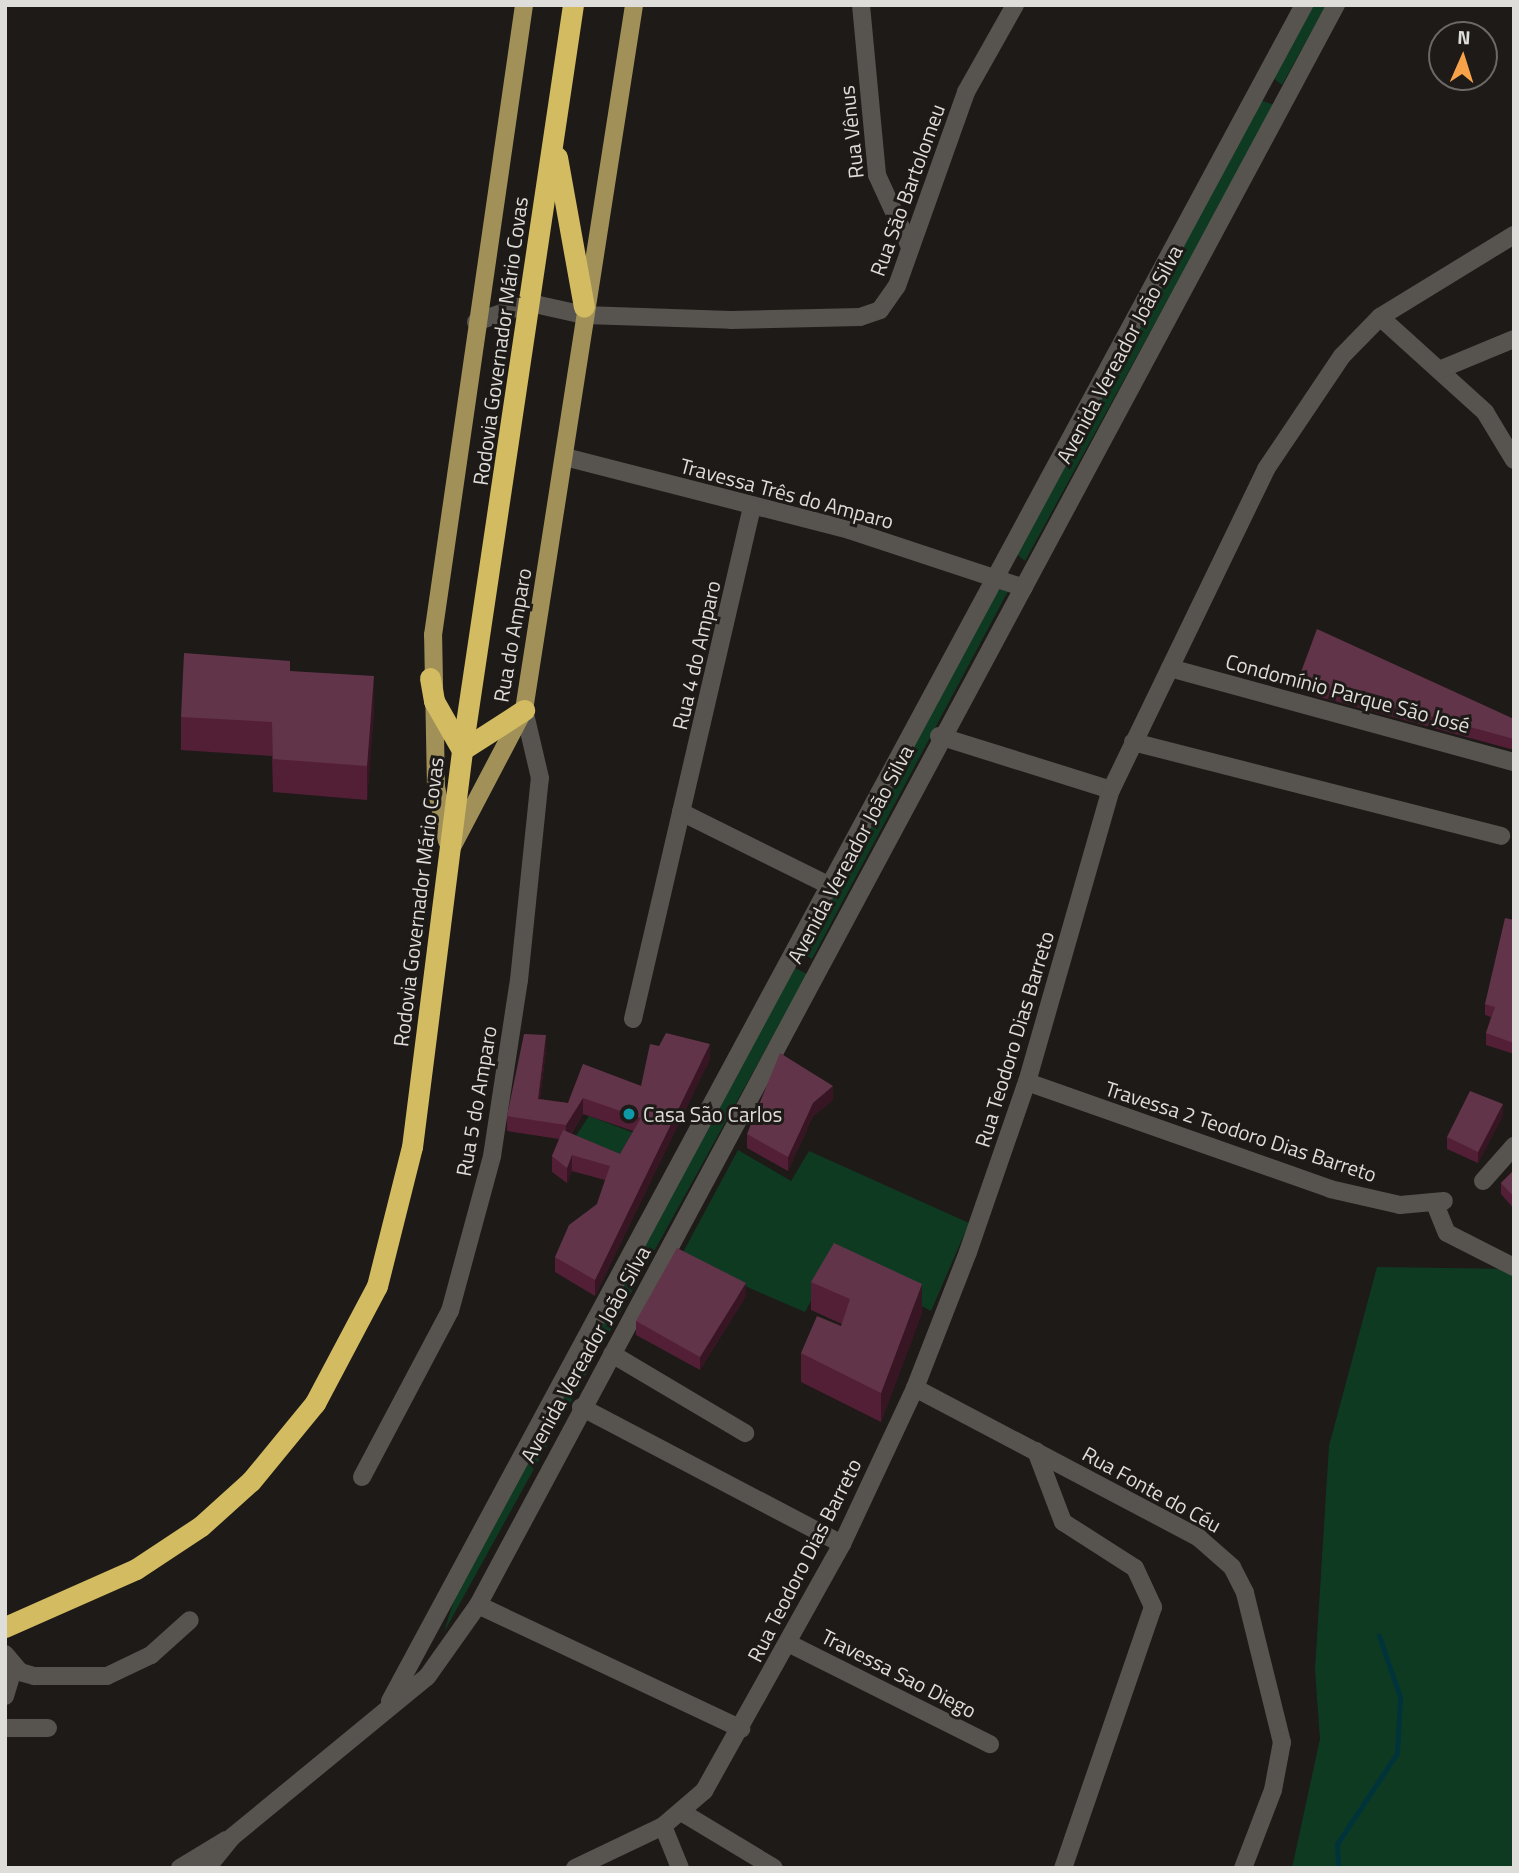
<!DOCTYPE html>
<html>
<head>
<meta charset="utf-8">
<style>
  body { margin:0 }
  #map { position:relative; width:1519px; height:1873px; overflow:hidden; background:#1d1a17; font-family:"Titillium Web",sans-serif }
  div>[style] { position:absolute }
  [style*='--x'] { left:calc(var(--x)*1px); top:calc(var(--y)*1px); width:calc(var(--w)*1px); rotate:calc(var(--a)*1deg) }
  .green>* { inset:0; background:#0f3a22 }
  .stream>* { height:5px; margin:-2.5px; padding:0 2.5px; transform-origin:2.5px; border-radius:2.5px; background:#00343a }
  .minor>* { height:18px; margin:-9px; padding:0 9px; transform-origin:9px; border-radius:9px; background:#57534f }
  .major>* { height:18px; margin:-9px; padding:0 9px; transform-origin:9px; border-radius:9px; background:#a19159 }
  .highway>* { height:21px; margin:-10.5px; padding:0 10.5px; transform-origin:10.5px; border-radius:10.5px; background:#d2bb60 }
  .wall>* { inset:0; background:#531f37 }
  .shaded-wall>* { inset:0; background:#371523 }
  .building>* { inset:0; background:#623449 }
  .dots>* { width:19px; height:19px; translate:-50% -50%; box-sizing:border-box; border:4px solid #1d1a17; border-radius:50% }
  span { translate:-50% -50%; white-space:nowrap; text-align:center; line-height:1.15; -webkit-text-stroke:6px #1d1a17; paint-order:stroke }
  .street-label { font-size:21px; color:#dfddda }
  .poi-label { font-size:21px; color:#dfddda }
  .left { translate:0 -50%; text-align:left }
  .frame { position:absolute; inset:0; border:7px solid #dfddda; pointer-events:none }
  .north { position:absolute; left:1428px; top:21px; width:70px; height:70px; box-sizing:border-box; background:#1d1a17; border:2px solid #6b6865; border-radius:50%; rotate:3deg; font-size:19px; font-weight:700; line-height:28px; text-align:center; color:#dfddda }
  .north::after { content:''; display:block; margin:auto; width:24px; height:32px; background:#f7a149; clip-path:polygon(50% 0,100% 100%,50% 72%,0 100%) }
</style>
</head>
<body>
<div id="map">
  <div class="green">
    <div style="clip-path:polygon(1305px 5px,1326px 5px,1282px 85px,1268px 74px)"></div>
    <div style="clip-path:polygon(1255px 98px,1274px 105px,1025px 561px,1012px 550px)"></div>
    <div style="clip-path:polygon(1001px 568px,1015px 578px,812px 959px,795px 948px)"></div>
    <div style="clip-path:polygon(787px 964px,807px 974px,444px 1632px,455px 1597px)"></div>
    <div style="clip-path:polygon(589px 1116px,634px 1133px,619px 1157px,572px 1142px)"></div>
    <div style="clip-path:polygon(738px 1150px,791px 1181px,809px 1151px,969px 1223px,931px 1311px,834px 1258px,805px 1312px,680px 1258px)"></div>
    <div style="clip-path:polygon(1377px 1267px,1514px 1269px,1514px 1868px,1292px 1868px,1320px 1739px,1315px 1670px,1329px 1446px)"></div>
  </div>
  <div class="stream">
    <div style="--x:1338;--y:1868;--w:24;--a:-92"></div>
    <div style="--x:1337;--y:1844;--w:109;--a:-56.6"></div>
    <div style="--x:1397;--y:1753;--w:56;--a:-86.9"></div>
    <div style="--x:1400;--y:1697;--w:65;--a:-109"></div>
  </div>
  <div class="minor">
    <div style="--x:861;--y:5;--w:171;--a:84.6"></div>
    <div style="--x:877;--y:175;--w:79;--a:65.4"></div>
    <div style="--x:1380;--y:317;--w:142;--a:42.1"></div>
    <div style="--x:1485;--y:412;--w:56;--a:58.9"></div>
    <div style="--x:476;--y:322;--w:57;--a:-19.4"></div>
    <div style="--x:530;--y:303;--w:55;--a:12.5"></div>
    <div style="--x:584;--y:315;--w:147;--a:1.9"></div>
    <div style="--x:731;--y:320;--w:129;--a:-1.3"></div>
    <div style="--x:860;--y:317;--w:21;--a:-19"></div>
    <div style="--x:880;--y:310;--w:29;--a:-55"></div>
    <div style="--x:897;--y:286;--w:206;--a:-70.4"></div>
    <div style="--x:966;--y:92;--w:100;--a:-60.6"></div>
    <div style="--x:1439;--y:370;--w:81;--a:-22.5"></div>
    <div style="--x:565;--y:457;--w:293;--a:14.4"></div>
    <div style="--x:849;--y:530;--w:184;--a:18.3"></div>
    <div style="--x:1170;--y:668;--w:357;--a:15.3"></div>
    <div style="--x:939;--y:736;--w:180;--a:17.4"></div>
    <div style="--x:1133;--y:742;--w:380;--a:14.3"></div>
    <div style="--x:681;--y:812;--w:166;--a:26.4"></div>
    <div style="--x:633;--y:1019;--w:526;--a:-76.92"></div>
    <div style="--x:1027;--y:1082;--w:321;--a:19.4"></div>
    <div style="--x:1330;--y:1189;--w:72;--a:12.9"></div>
    <div style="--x:1400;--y:1205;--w:44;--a:-5.2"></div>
    <div style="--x:1483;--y:1181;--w:47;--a:-48.5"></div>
    <div style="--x:1435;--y:1204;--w:31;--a:68"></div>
    <div style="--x:1447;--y:1233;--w:75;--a:26.9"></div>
    <div style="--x:612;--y:1354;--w:155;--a:30.7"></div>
    <div style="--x:915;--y:1388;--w:321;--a:27.8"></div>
    <div style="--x:1199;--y:1538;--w:44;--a:41.3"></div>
    <div style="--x:1232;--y:1567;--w:29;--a:63"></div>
    <div style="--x:1245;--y:1593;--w:154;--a:76.1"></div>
    <div style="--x:1282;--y:1742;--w:49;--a:100.6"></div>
    <div style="--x:1273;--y:1790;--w:84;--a:111"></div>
    <div style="--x:581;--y:1407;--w:295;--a:27.7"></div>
    <div style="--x:1036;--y:1451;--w:76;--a:69.2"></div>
    <div style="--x:1063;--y:1522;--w:85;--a:32.6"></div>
    <div style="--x:1135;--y:1568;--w:43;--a:65.2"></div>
    <div style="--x:1153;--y:1607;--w:276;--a:109"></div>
    <div style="--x:362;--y:1477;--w:188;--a:-62.1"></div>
    <div style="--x:450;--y:1311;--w:161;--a:-74.8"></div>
    <div style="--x:492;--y:1156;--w:178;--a:-81.3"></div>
    <div style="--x:519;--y:980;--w:203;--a:-84.1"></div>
    <div style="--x:540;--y:778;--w:70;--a:-103.2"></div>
    <div style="--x:478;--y:1605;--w:291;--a:25.2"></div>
    <div style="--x:788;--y:1643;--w:226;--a:26.6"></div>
    <div style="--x:5;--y:1654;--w:23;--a:50"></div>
    <div style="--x:20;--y:1672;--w:15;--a:16"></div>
    <div style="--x:34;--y:1676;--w:73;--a:0"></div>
    <div style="--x:107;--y:1676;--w:49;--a:-25.5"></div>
    <div style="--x:151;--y:1655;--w:52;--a:-41.9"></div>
    <div style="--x:5;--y:1696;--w:31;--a:-73"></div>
    <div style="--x:390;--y:1701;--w:1927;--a:-61.68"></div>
    <div style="--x:5;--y:1728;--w:43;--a:0"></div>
    <div style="--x:683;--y:1813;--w:106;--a:31.1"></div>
    <div style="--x:663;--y:1826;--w:45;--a:68"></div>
    <div style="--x:180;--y:1868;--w:54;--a:-31.3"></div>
    <div style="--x:207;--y:1868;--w:40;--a:-51"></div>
    <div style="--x:232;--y:1837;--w:252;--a:-39.4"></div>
    <div style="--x:427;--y:1677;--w:88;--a:-54.7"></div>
    <div style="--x:478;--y:1605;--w:1816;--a:-61.8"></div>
    <div style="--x:575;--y:1868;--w:98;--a:-25.5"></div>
    <div style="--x:663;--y:1826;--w:54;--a:-40.5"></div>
    <div style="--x:704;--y:1791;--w:283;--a:-60.8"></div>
    <div style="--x:842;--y:1544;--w:172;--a:-64.9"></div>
    <div style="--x:915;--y:1388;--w:146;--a:-68.7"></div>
    <div style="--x:968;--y:1252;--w:180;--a:-70.9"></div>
    <div style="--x:1027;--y:1082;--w:304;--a:-74"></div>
    <div style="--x:1111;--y:790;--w:356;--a:-64.2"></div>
    <div style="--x:1266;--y:469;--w:136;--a:-56.1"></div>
    <div style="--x:1342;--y:356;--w:54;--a:-45.7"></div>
    <div style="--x:1380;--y:317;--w:157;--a:-31.5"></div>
  </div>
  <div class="major">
    <div style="--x:447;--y:841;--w:55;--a:-101.5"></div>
    <div style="--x:436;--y:787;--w:152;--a:-91.1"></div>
    <div style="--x:433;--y:635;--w:637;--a:-81.78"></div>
    <div style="--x:452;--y:847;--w:155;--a:-62.3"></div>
    <div style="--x:524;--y:710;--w:714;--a:-81.13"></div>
  </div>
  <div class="highway">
    <div style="--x:557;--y:157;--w:152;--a:79.8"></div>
    <div style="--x:430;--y:678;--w:23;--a:80"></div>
    <div style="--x:434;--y:701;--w:56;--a:60.3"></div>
    <div style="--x:462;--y:750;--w:74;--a:-32.8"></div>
    <div style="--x:5;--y:1627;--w:143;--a:-23.9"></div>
    <div style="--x:136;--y:1569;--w:78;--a:-33.5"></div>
    <div style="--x:201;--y:1526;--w:67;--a:-42"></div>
    <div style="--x:251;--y:1481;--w:101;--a:-50.6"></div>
    <div style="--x:315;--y:1403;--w:132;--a:-62.1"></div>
    <div style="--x:377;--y:1286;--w:143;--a:-75.9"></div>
    <div style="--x:412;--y:1147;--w:400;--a:-82.8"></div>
    <div style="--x:462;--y:750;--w:753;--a:-81.53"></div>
  </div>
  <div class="wall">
    <div style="clip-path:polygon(290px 671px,374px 709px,367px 800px,273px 792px,272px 756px,181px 750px,181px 717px)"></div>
    <div style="clip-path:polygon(1298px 680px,1514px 719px,1514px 750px,1298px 691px)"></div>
    <div style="clip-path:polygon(1514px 920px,1514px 1054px,1486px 1045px,1486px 1033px,1491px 1017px,1485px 1015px,1485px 1004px)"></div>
    <div style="clip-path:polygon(evenodd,546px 1050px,540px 1099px,568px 1103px,583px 1064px,641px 1086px,710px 1059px,595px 1296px,555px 1272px,555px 1257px,597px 1204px,605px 1180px,572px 1171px,567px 1183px,552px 1172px,552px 1156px,559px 1139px,507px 1131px,507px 1116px,546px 1050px,583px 1114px,633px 1131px,620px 1154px,571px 1134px,583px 1114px)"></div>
    <div style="clip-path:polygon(833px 1100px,813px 1116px,788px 1171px,747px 1148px,747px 1134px)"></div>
    <div style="clip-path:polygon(1503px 1115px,1478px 1163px,1447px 1149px,1447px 1137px)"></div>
    <div style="clip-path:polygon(1514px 1170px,1514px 1209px,1501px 1194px,1501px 1183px)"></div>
    <div style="clip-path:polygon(811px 1282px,922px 1313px,881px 1422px,801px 1382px,801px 1353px,841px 1326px,842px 1324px,811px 1310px)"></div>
    <div style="clip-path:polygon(746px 1296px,700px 1370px,636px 1335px,636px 1321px)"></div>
  </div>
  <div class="shaded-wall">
    <div style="clip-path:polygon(374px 676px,374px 709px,367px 800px,367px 766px)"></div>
    <div style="clip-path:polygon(546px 1035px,546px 1050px,538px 1114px,538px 1099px)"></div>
    <div style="clip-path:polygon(710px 1044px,710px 1059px,595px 1296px,595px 1280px)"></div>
    <div style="clip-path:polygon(833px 1086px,833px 1100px,813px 1116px,788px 1171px,788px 1157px,813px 1103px)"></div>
    <div style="clip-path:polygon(583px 1098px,583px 1114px,566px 1141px,566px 1125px)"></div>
    <div style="clip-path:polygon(1503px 1104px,1503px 1115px,1478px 1163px,1478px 1152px)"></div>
    <div style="clip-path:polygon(572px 1155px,572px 1171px,567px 1183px,567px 1168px)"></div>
    <div style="clip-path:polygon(746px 1283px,746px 1296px,700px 1370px,700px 1357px)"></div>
    <div style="clip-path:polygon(922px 1284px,922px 1313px,881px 1422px,881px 1393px)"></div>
  </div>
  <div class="building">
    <div style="clip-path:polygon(1317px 629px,1514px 719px,1514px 739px,1298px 680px)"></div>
    <div style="clip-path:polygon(184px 653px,290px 661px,290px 671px,374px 676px,367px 766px,273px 759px,272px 722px,181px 717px)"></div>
    <div style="clip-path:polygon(1505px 918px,1514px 920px,1514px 1043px,1486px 1033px,1495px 1007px,1485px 1004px)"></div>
    <div style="clip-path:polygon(666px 1033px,710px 1044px,595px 1280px,555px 1257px,569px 1225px,597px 1204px,610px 1166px,572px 1155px,567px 1168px,552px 1156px,563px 1130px,620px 1154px,641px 1118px,583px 1098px,566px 1125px,507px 1116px,524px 1034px,546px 1035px,538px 1099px,568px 1103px,583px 1064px,641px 1086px,650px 1044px,659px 1046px)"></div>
    <div style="clip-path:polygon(780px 1053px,833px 1086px,813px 1103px,788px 1157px,747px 1134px)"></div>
    <div style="clip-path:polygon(1470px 1091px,1503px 1104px,1478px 1152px,1447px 1137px)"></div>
    <div style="clip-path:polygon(1514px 1170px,1514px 1197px,1501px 1183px)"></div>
    <div style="clip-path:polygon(834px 1243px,922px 1284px,881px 1393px,801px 1353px,817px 1316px,841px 1326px,850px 1299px,811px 1282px)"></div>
    <div style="clip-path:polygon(677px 1248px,746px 1283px,700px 1357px,636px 1321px)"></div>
  </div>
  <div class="dots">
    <div style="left:629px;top:1114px;background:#0f9aa8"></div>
  </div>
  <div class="street-label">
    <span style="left:851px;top:132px;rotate:-96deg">Rua Vênus</span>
    <span style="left:907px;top:190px;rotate:-70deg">Rua São Bartolomeu</span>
    <span style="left:500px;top:341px;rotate:-82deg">Rodovia Governador Mário Covas</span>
    <span style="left:1119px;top:354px;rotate:-62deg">Avenida Vereador João Silva</span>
    <span style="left:787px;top:493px;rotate:15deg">Travessa Três do Amparo</span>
    <span style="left:512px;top:635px;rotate:-80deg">Rua do Amparo</span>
    <span style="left:696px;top:655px;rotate:-77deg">Rua 4 do Amparo</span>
    <span style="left:1348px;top:693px;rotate:15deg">Condomínio Parque São José</span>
    <span style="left:850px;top:854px;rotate:-62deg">Avenida Vereador João Silva</span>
    <span style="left:418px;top:902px;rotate:-83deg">Rodovia Governador Mário Covas</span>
    <span style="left:1014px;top:1039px;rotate:-73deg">Rua Teodoro Dias Barreto</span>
    <span style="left:476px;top:1101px;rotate:-80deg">Rua 5 do Amparo</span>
    <span style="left:1241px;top:1131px;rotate:18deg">Travessa 2 Teodoro Dias Barreto</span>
    <span style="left:585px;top:1354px;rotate:-61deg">Avenida Vereador João Silva</span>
    <span style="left:1152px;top:1489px;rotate:29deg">Rua Fonte do Céu</span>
    <span style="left:804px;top:1560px;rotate:-63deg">Rua Teodoro Dias Barreto</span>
    <span style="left:899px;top:1673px;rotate:27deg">Travessa Sao Diego</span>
  </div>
  <div class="poi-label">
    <span class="left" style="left:643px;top:1114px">Casa São Carlos</span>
  </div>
  <div class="frame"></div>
  <div class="north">N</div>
</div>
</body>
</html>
